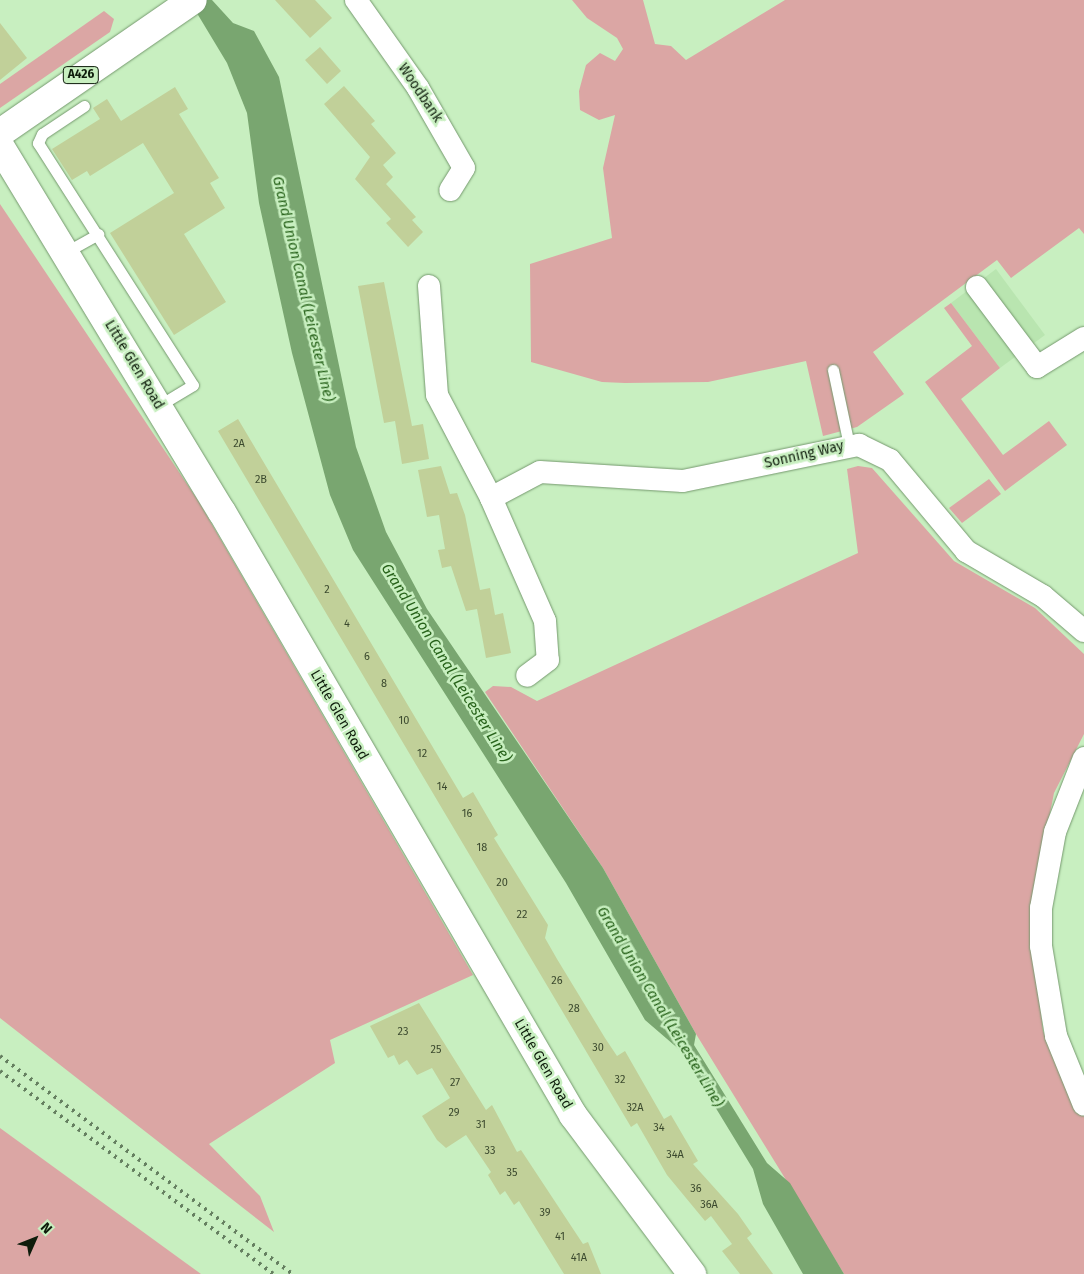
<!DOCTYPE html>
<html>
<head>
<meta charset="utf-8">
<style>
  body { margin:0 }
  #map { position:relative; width:1084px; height:1274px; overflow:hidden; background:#c8efc0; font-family:"Fira Sans",sans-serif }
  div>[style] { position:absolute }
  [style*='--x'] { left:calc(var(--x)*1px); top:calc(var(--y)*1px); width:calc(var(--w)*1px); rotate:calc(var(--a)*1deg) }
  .built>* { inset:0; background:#b9e5b0 }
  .green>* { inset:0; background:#dba6a4 }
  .water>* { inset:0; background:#79a670 }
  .building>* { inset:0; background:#c1d099 }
  .roads { filter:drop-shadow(0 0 1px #75996e) drop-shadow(0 0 1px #75996e) }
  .service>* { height:11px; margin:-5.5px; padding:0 5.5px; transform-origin:5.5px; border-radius:5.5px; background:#fff }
  .minor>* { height:22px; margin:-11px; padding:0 11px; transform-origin:11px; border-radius:11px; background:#fff }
  .secondary>* { height:28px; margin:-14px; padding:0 14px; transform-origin:14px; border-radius:14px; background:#fff }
  .primary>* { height:28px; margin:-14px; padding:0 14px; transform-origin:14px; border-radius:14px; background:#fff }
  .rail>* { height:4px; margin-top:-2px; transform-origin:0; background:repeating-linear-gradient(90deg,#657f60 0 2.5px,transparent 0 7.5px) }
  span { translate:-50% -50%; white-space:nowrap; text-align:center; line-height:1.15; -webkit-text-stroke:5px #c8efc0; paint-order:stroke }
  .number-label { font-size:11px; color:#3b492e }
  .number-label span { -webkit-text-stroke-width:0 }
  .shield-label span { padding:1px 4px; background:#c8efc0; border:1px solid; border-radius:4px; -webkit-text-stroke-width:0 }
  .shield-label { font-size:12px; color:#0e1c0b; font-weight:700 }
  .street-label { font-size:14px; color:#0e1c0b }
  .water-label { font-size:15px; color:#27621a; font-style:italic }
  .north { position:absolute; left:10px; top:1214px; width:50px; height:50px; -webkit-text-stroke:4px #c8efc0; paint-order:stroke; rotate:46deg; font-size:14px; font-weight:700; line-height:20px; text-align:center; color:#0e1c0b }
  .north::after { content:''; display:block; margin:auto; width:18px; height:22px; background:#0e1c0b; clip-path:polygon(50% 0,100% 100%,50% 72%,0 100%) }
</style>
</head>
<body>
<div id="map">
  <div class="built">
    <div style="clip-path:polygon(996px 269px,1045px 335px,1000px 368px,951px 303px)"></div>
  </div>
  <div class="green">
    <div style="clip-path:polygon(572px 0,643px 0,655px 44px,671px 46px,686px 60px,785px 0,1084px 0,1084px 234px,1079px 228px,1011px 278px,997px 260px,873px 352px,904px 394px,857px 427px,823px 436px,806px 361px,708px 382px,625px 383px,602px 382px,531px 362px,530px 264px,612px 238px,603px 168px,615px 115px,599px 120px,580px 110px,579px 91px,586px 65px,600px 53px,615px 61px,623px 49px,617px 38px,587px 18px)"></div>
    <div style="clip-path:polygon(104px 11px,114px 19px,110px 32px,0 108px,0 84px)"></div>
    <div style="clip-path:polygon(0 204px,199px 502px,473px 975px,330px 1040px,335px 1063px,209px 1144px,260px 1196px,274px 1232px,0 1018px)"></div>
    <div style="clip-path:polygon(951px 303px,1000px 368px,961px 399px,1003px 455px,1049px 421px,1067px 445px,1005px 491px,925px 382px,972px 346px,944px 308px)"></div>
    <div style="clip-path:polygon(858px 466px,872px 468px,954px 561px,1035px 608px,1084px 654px,1084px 734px,1054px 793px,1030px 913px,1043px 1031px,1084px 1117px,1084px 1274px,844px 1274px,696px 1034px,603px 868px,485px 692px,493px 686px,511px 687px,537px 701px,858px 553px,847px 469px)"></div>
    <div style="clip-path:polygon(989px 479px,1001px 494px,962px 523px,949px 508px)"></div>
    <div style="clip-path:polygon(0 1128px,201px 1274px,0 1274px)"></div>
  </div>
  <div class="water">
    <div style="clip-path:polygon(189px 0,212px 0,233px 23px,254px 31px,279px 77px,356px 447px,386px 532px,427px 609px,603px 868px,696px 1034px,694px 1045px,767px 1163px,790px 1183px,844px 1274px,803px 1274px,763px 1204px,753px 1169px,681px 1051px,645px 1020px,566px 883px,353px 550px,330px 495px,292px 353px,259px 203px,247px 113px,227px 63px)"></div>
  </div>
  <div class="building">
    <div style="clip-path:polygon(275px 0,315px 0,332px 18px,310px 38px)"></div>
    <div style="clip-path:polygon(0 23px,27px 58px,0 80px)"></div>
    <div style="clip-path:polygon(320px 47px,341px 71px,327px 84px,305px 60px)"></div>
    <div style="clip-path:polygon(344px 86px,375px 121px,371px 124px,396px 153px,383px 165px,393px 177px,386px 184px,416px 217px,412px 220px,423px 232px,408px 247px,386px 223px,391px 219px,355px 179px,370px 157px,324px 104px)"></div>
    <div style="clip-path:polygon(175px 87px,188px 109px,179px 114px,219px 178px,210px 183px,225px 208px,184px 234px,226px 302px,174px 335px,110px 233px,174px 193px,143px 143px,90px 176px,87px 171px,72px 180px,52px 149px,100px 119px,93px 108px,107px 99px,121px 121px)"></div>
    <div style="clip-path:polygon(384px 282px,412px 426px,423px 424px,429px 459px,402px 464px,395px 421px,384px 423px,358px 286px)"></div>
    <div style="clip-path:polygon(238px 419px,463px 798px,473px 792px,498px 835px,494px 838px,548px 925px,545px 938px,557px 959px,605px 1038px,617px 1056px,625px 1051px,664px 1119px,671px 1115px,698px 1161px,693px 1164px,738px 1214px,752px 1234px,747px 1238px,773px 1274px,740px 1274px,722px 1251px,732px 1244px,711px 1216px,705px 1221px,667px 1175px,637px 1123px,631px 1127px,218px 431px)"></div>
    <div style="clip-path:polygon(441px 466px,450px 494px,457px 493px,465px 515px,480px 590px,490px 588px,495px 615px,503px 613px,511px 653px,486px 658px,477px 609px,466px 611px,451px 566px,442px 568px,438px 550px,445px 549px,439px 515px,427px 517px,418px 470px)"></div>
    <div style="clip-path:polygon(419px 1003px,486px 1110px,492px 1105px,517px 1152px,521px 1150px,583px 1244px,588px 1242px,601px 1274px,564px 1274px,519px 1201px,514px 1205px,505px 1191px,500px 1195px,488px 1175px,491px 1172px,466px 1135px,446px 1148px,437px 1140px,422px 1116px,450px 1098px,432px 1068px,417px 1075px,407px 1060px,399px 1065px,394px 1055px,388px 1058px,370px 1026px)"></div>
  </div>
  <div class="roads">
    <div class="service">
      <div style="--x:84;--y:106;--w:50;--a:146.3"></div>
      <div style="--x:42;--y:134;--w:10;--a:114"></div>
      <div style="--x:38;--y:143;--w:287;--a:57.4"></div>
      <div style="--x:193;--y:385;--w:41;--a:149"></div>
      <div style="--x:66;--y:252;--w:37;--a:-29"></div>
      <div style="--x:833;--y:370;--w:77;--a:78"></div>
    </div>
    <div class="minor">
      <div style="--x:356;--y:0;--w:108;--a:54.8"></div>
      <div style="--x:418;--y:88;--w:92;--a:60.1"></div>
      <div style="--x:464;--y:168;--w:26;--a:122"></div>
      <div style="--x:429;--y:286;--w:109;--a:85.8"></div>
      <div style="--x:437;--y:395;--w:116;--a:62.3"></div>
      <div style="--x:491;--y:498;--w:55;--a:-28"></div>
      <div style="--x:540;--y:472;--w:143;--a:3.6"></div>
      <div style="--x:683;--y:481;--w:180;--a:-11.6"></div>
      <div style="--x:859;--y:445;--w:34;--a:26"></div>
      <div style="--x:890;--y:460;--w:119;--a:50.1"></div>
      <div style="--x:966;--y:551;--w:89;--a:30.3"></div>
      <div style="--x:1043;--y:596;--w:54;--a:40.5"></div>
      <div style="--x:977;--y:287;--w:100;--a:53.1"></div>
      <div style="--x:1037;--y:367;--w:55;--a:-31.7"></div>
      <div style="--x:491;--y:498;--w:134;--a:66.3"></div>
      <div style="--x:545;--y:621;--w:39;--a:86"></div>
      <div style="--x:548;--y:660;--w:26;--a:143"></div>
      <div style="--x:1084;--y:758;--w:79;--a:111.4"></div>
      <div style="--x:1055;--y:832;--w:77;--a:100.4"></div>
      <div style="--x:1041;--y:908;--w:38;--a:90"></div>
      <div style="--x:1041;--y:946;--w:91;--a:80.5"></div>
      <div style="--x:1056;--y:1036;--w:74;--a:67.9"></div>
    </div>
    <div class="secondary">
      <div style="--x:0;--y:146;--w:428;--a:58.8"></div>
      <div style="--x:222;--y:512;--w:698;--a:59.8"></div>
      <div style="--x:573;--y:1115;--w:199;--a:53.2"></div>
    </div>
    <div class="primary">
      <div style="--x:0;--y:133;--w:234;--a:-34.6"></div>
    </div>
  </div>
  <div class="rail">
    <div style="--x:0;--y:1056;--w:365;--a:36.7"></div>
    <div style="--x:0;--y:1071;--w:340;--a:36.6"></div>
  </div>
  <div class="number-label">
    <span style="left:239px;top:444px">2A</span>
    <span style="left:261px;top:480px">2B</span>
    <span style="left:327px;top:590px">2</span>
    <span style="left:347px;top:624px">4</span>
    <span style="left:367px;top:657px">6</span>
    <span style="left:384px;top:684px">8</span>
    <span style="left:404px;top:721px">10</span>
    <span style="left:422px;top:754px">12</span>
    <span style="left:442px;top:787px">14</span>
    <span style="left:467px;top:814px">16</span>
    <span style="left:482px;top:848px">18</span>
    <span style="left:502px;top:883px">20</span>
    <span style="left:522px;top:915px">22</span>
    <span style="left:557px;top:981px">26</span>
    <span style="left:574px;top:1009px">28</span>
    <span style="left:403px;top:1032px">23</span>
    <span style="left:598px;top:1048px">30</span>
    <span style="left:436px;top:1050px">25</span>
    <span style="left:620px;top:1080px">32</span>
    <span style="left:455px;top:1083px">27</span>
    <span style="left:635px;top:1108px">32A</span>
    <span style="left:454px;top:1113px">29</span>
    <span style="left:481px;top:1125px">31</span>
    <span style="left:659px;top:1128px">34</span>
    <span style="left:490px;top:1151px">33</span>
    <span style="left:675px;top:1155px">34A</span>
    <span style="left:512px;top:1173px">35</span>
    <span style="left:696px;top:1189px">36</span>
    <span style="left:709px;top:1205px">36A</span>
    <span style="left:545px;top:1213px">39</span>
    <span style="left:560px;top:1237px">41</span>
    <span style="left:579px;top:1258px">41A</span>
  </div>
  <div class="shield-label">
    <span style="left:81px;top:75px">A426</span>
  </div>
  <div class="street-label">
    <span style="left:420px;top:93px;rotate:56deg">Woodbank</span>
    <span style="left:134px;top:365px;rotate:59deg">Little Glen Road</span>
    <span style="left:804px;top:455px;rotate:-13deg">Sonning Way</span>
    <span style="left:339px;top:715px;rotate:60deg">Little Glen Road</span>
    <span style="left:543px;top:1064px;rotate:60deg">Little Glen Road</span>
  </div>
  <div class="water-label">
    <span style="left:303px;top:289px;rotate:77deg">Grand Union Canal (Leicester Line)</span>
    <span style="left:446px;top:663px;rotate:58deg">Grand Union Canal (Leicester Line)</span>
    <span style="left:660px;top:1007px;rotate:59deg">Grand Union Canal (Leicester Line)</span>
  </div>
  <div class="north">N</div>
</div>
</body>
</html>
